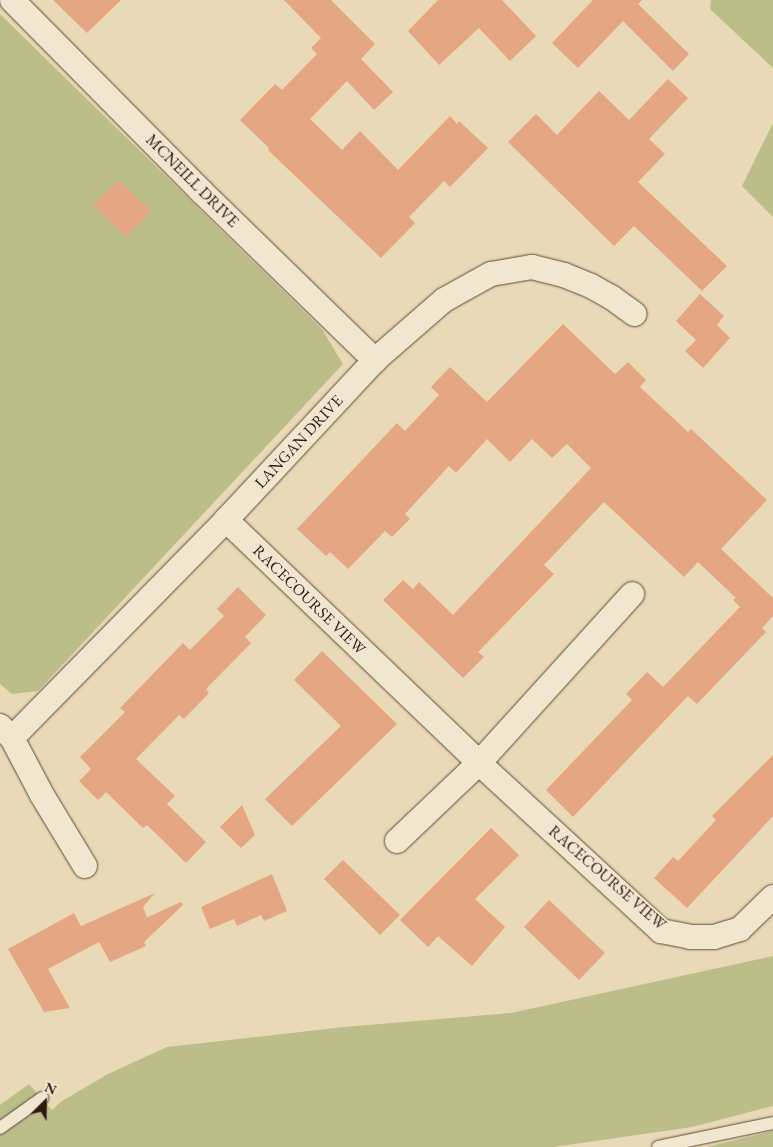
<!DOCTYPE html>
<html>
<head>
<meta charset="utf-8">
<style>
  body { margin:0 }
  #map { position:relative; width:773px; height:1147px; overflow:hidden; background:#ead9b7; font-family:"EB Garamond",serif }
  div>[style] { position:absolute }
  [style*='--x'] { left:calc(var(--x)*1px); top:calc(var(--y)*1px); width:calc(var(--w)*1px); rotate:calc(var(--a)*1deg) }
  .green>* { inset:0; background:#bcbe8a }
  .building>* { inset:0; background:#e5a684 }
  .roads { filter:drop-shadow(0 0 1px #5d4a3a) drop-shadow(0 0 1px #5d4a3a) }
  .service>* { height:12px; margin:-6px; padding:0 6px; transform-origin:6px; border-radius:6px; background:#f1e6d0 }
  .minor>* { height:24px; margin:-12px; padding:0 12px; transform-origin:12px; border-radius:12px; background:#f1e6d0 }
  span { translate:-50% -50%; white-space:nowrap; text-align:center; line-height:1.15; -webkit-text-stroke:4px #f1e6d0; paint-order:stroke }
  .street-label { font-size:16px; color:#2e1a11 }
  .north { position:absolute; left:20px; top:1077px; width:50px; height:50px; -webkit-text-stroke:4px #f1e6d0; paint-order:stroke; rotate:23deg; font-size:14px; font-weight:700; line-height:20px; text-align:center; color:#2e1a11 }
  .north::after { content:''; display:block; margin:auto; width:18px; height:22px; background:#2e1a11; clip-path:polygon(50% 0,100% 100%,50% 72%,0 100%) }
</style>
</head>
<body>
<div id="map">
  <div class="green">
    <div style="clip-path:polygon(711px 0,773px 0,773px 68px,710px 9px)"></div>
    <div style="clip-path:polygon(0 14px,322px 329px,343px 364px,38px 691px,12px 694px,0 684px)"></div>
    <div style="clip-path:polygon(773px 123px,773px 217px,742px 186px)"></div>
    <div style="clip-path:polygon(773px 956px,773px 1106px,692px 1127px,554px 1147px,0 1147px,0 1105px,29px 1084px,52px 1110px,62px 1101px,108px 1074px,167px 1047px,344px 1027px,511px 1013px)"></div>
    <div style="clip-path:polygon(773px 1131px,773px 1147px,706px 1147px)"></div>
  </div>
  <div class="building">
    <div style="clip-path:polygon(53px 0,121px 0,87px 33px)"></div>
    <div style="clip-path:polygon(284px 0,331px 0,375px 44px,361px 59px,393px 92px,374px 110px,347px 81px,310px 119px,342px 150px,360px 131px,398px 170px,450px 116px,457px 124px,459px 121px,488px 148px,450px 187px,444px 181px,409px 217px,415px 223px,381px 258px,268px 150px,269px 148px,240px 120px,275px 84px,282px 90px,317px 54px,311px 48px,321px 38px)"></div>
    <div style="clip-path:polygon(438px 0,502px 0,536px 36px,510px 61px,479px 28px,439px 65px,408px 31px)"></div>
    <div style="clip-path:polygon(593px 0,642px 0,638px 4px,689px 54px,673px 71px,623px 21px,578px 68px,552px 43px)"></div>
    <div style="clip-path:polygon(668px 79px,688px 98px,649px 139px,665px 154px,638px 182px,727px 266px,702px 291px,634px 226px,614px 246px,508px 142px,536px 114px,557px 135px,599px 91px,629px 120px)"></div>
    <div style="clip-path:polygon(118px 180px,151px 211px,126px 237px,93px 205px)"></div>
    <div style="clip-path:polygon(700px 294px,724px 316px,717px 325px,730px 338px,703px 368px,685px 351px,696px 340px,676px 321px)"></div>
    <div style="clip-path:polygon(563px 324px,615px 374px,628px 362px,646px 380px,640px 387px,688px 432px,691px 429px,767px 500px,721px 549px,773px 598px,773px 616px,762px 628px,766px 632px,697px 704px,688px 696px,573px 817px,546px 790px,632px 700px,626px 694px,647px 672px,663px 687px,740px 607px,733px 600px,736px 598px,698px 562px,684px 577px,604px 502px,544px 565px,554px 574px,478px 652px,484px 657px,463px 678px,383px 600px,403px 580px,413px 589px,419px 582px,453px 615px,591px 468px,567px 444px,552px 458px,532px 439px,510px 462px,487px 439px,456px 473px,449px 466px,405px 514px,410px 519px,392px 537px,385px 531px,348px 569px,330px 552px,326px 556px,297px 529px,397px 423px,405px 431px,439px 395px,431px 387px,450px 367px,487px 402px)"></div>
    <div style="clip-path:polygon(238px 587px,266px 615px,245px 637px,251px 643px,206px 689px,209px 693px,184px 719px,179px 715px,136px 759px,175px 796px,167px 804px,206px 842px,186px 863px,147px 825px,143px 828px,106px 792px,98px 800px,79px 781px,91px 769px,80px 757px,125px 712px,120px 708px,183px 643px,190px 650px,224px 616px,217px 609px)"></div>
    <div style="clip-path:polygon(322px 651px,397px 724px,292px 826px,265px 799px,341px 726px,294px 680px)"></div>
    <div style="clip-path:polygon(773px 755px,773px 816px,687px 908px,654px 878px,673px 857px,678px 861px,716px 820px,712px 816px)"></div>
    <div style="clip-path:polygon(242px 805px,255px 835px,241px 848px,220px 827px)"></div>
    <div style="clip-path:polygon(491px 828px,519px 855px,475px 899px,505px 927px,472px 966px,438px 936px,428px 947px,400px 920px)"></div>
    <div style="clip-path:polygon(343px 860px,400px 915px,380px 935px,324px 879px)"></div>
    <div style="clip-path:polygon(272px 874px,287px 911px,264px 921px,261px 915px,237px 926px,234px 919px,210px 929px,201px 907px)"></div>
    <div style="clip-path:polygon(155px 893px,143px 907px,147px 917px,139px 921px,181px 902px,183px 905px,144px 942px,146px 946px,110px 962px,99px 942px,48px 969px,70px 1008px,44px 1012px,8px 949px,74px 913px,81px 926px)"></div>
    <div style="clip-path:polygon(549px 900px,605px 953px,579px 980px,524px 927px)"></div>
  </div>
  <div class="roads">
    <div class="service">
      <div style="--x:0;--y:1128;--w:52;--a:-35.5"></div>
      <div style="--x:658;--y:1147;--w:117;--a:-11.8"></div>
    </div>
    <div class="minor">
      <div style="--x:12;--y:0;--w:269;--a:45.3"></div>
      <div style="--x:201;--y:191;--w:243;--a:44.2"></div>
      <div style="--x:226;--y:520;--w:351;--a:43.8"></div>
      <div style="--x:479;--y:763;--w:248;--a:42.7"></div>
      <div style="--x:661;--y:931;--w:31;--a:11"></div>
      <div style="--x:691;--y:937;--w:23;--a:0"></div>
      <div style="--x:714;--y:937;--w:27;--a:-17"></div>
      <div style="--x:740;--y:929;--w:46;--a:-44.1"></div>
      <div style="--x:0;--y:726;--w:17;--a:45"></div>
      <div style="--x:12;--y:738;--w:64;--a:62.2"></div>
      <div style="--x:42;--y:795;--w:83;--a:58.8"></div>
      <div style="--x:12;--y:738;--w:305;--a:-45.5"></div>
      <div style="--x:226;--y:520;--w:219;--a:-47"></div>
      <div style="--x:375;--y:360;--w:91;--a:-41"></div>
      <div style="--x:444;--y:300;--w:54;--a:-29"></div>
      <div style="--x:491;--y:274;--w:42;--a:-9.7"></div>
      <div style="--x:532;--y:267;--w:33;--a:14"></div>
      <div style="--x:564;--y:275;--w:29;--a:22"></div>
      <div style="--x:591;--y:286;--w:23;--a:29"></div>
      <div style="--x:611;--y:297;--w:29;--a:36"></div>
      <div style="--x:397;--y:841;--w:113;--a:-43.6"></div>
      <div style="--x:479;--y:763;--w:228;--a:-47.8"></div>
    </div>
  </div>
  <div class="street-label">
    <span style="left:192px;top:181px;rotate:45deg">MCNEILL DRIVE</span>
    <span style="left:299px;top:442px;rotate:-47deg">LANGAN DRIVE</span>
    <span style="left:309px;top:600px;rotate:44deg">RACECOURSE VIEW</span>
    <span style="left:607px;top:878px;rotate:41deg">RACECOURSE VIEW</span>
  </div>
  <div class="north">N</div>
</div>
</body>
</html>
